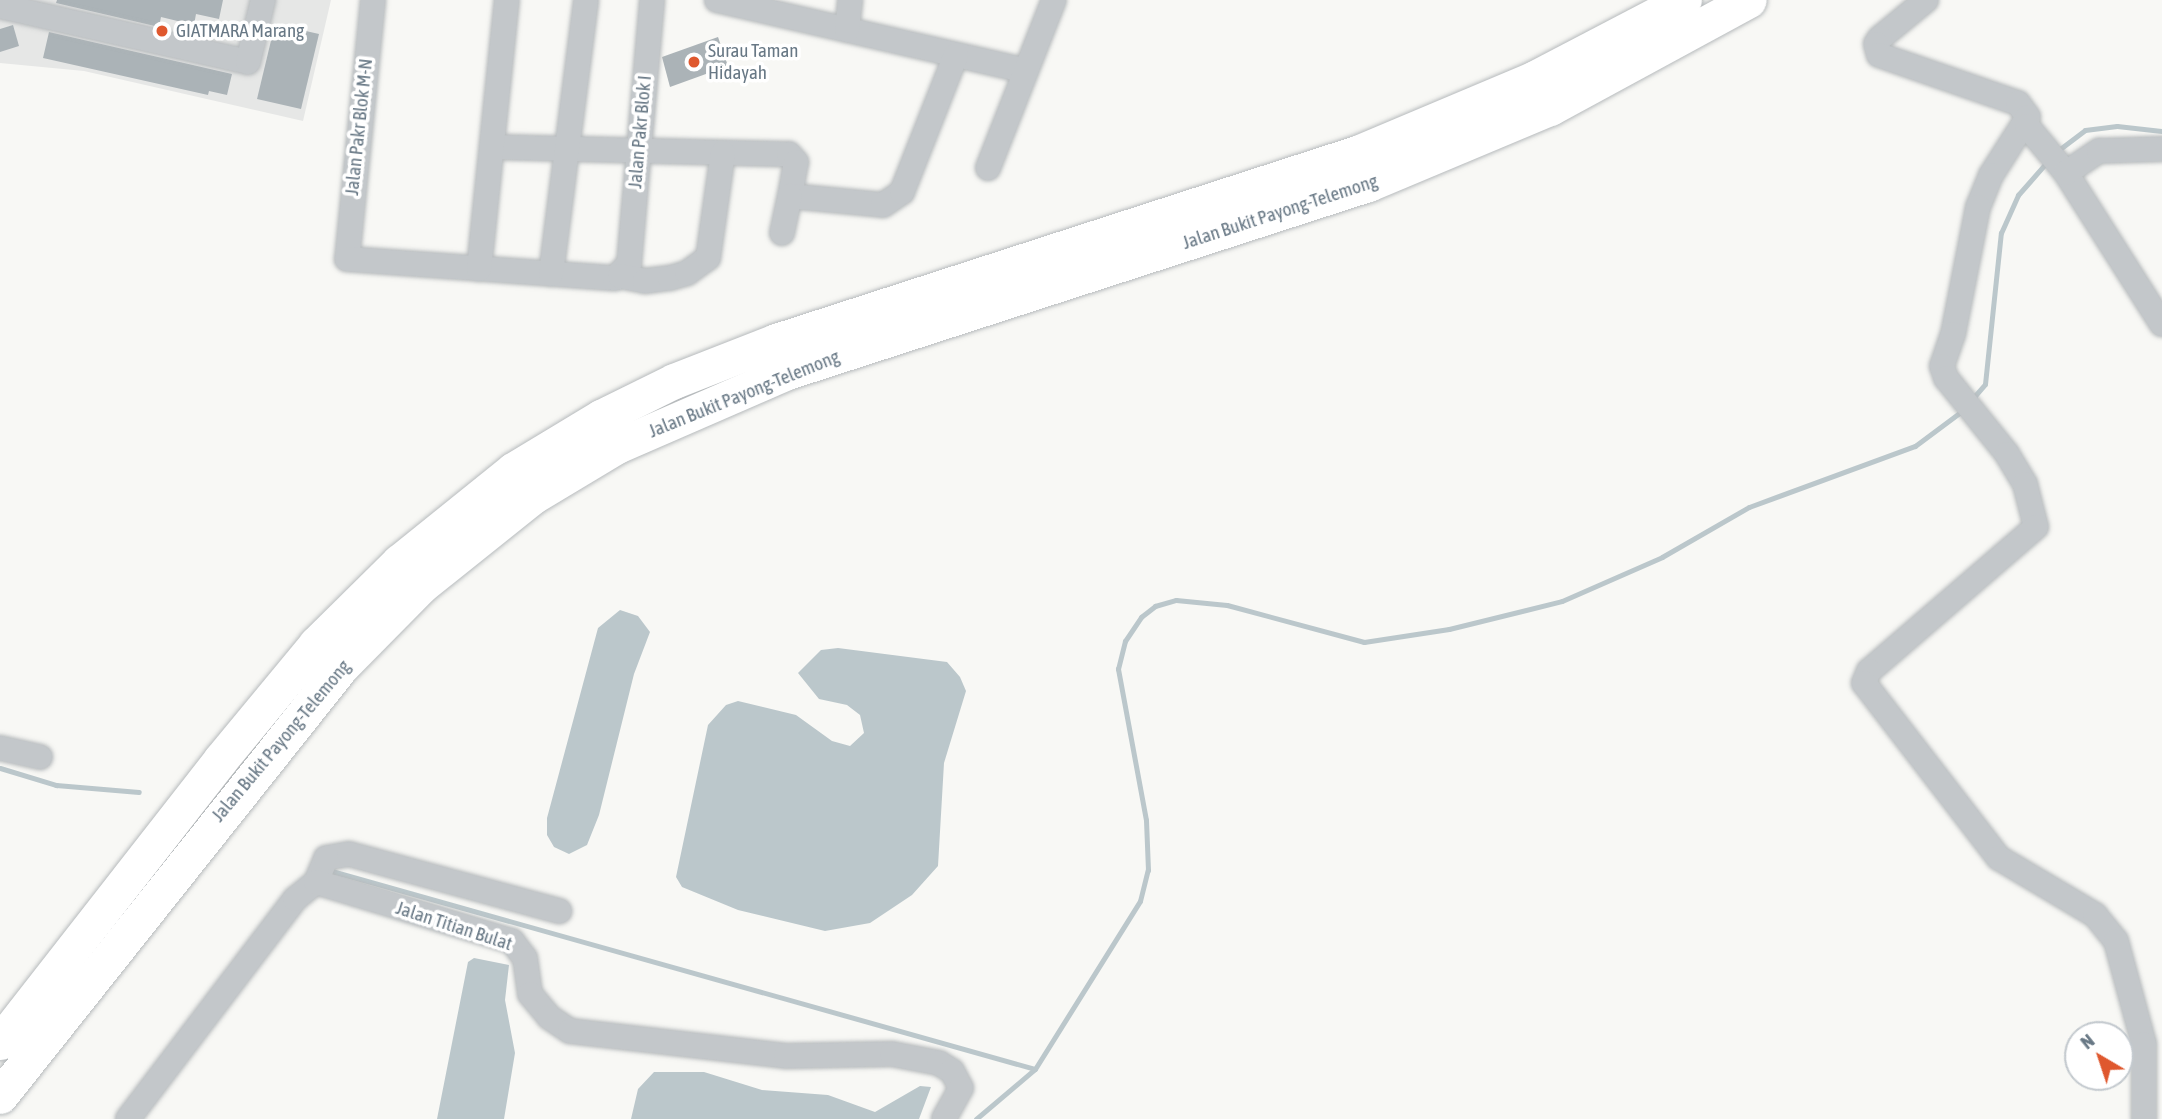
<!DOCTYPE html>
<html>
<head>
<meta charset="utf-8">
<style>
  body { margin:0 }
  #map { position:relative; width:2162px; height:1119px; overflow:hidden; background:#f8f8f5; font-family:"Asap Condensed",sans-serif }
  div>[style] { position:absolute }
  [style*='--x'] { left:calc(var(--x)*1px); top:calc(var(--y)*1px); width:calc(var(--w)*1px); rotate:calc(var(--a)*1deg) }
  .built>* { inset:0; background:#e6e7e6 }
  .water>* { inset:0; background:#bbc7cb }
  .stream>* { height:5px; margin:-2.5px; padding:0 2.5px; transform-origin:2.5px; border-radius:2.5px; background:#bbc7cb }
  .building>* { inset:0; background:#abb3b7 }
  .roads { filter:drop-shadow(0 0 2px #b6babc) drop-shadow(0 0 2px #b6babc) }
  .minor>* { height:24px; margin:-12px; padding:0 12px; transform-origin:12px; border-radius:12px; background:#c3c7ca }
  .highway>* { height:35px; margin:-17.5px; padding:0 17.5px; transform-origin:17.5px; border-radius:17.5px; background:#fff }
  .dots>* { width:19px; height:19px; translate:-50% -50%; box-sizing:border-box; border:4px solid #fff; border-radius:50% }
  span { translate:-50% -50%; white-space:nowrap; text-align:center; line-height:1.15; -webkit-text-stroke:7px #fff; paint-order:stroke }
  .poi-label { font-size:19px; color:#687885 }
  .left { translate:0 -50%; text-align:left }
  .street-label { font-size:19px; color:#687885 }
  .north { position:absolute; left:2064px; top:1021px; width:70px; height:70px; box-sizing:border-box; background:#fff; border:2px solid #c3c9ce; border-radius:50%; rotate:321deg; font-size:19px; font-weight:700; line-height:28px; text-align:center; color:#687885 }
  .north::after { content:''; display:block; margin:auto; width:24px; height:32px; background:#df582e; clip-path:polygon(50% 0,100% 100%,50% 72%,0 100%) }
</style>
</head>
<body>
<div id="map">
  <div class="built">
    <div style="clip-path:polygon(0 0,331px 0,303px 121px,84px 71px,0 63px)"></div>
  </div>
  <div class="water">
    <div style="clip-path:polygon(620px 610px,638px 616px,650px 632px,634px 674px,599px 815px,587px 845px,569px 854px,554px 847px,547px 835px,547px 818px,598px 628px)"></div>
    <div style="clip-path:polygon(838px 648px,947px 662px,960px 677px,966px 691px,944px 763px,938px 866px,912px 895px,870px 923px,825px 931px,738px 910px,682px 887px,676px 877px,708px 725px,726px 705px,738px 701px,796px 715px,832px 741px,850px 746px,864px 733px,860px 715px,847px 705px,819px 699px,798px 673px,821px 650px)"></div>
    <div style="clip-path:polygon(474px 958px,509px 965px,505px 1000px,515px 1053px,504px 1119px,437px 1119px,468px 962px)"></div>
    <div style="clip-path:polygon(654px 1072px,704px 1072px,762px 1090px,828px 1095px,875px 1112px,920px 1086px,931px 1087px,919px 1119px,631px 1119px,638px 1089px)"></div>
  </div>
  <div class="stream">
    <div style="--x:2056;--y:152;--w:36;--a:-37"></div>
    <div style="--x:2085;--y:130;--w:32;--a:-7"></div>
    <div style="--x:2117;--y:126;--w:45;--a:6.3"></div>
    <div style="--x:1973;--y:398;--w:18;--a:-49"></div>
    <div style="--x:1985;--y:384;--w:152;--a:-84"></div>
    <div style="--x:2001;--y:233;--w:42;--a:-65.9"></div>
    <div style="--x:2018;--y:195;--w:44;--a:-48.7"></div>
    <div style="--x:0;--y:768;--w:59;--a:16.9"></div>
    <div style="--x:56;--y:785;--w:83;--a:4.8"></div>
    <div style="--x:328;--y:870;--w:734;--a:15.72"></div>
    <div style="--x:976;--y:1119;--w:77;--a:-40.3"></div>
    <div style="--x:1035;--y:1069;--w:198;--a:-58"></div>
    <div style="--x:1140;--y:901;--w:32;--a:-76"></div>
    <div style="--x:1148;--y:870;--w:50;--a:-92.3"></div>
    <div style="--x:1146;--y:820;--w:154;--a:-100.5"></div>
    <div style="--x:1118;--y:669;--w:29;--a:-76"></div>
    <div style="--x:1125;--y:641;--w:29;--a:-56"></div>
    <div style="--x:1141;--y:617;--w:18;--a:-38"></div>
    <div style="--x:1155;--y:606;--w:22;--a:-16"></div>
    <div style="--x:1176;--y:600;--w:51;--a:5.6"></div>
    <div style="--x:1227;--y:605;--w:142;--a:15.1"></div>
    <div style="--x:1364;--y:642;--w:86;--a:-8.7"></div>
    <div style="--x:1449;--y:629;--w:116;--a:-13.9"></div>
    <div style="--x:1562;--y:601;--w:109;--a:-23.7"></div>
    <div style="--x:1662;--y:557;--w:100;--a:-29.9"></div>
    <div style="--x:1749;--y:507;--w:177;--a:-20.2"></div>
    <div style="--x:1915;--y:446;--w:59;--a:-36.7"></div>
  </div>
  <div class="building">
    <div style="clip-path:polygon(57px 0,223px 0,219px 19px,196px 14px,194px 25px,161px 17px,159px 27px,56px 3px)"></div>
    <div style="clip-path:polygon(275px 24px,319px 34px,301px 109px,257px 99px)"></div>
    <div style="clip-path:polygon(13px 25px,19px 46px,0 52px,0 29px)"></div>
    <div style="clip-path:polygon(49px 32px,232px 74px,227px 95px,209px 91px,208px 95px,43px 58px)"></div>
    <div style="clip-path:polygon(718px 37px,728px 66px,670px 87px,662px 57px)"></div>
  </div>
  <div class="roads">
    <div class="minor">
      <div style="--x:373;--y:0;--w:260;--a:95.7"></div>
      <div style="--x:347;--y:259;--w:269;--a:4.1"></div>
      <div style="--x:615;--y:278;--w:20;--a:-45"></div>
      <div style="--x:629;--y:264;--w:265;--a:-85"></div>
      <div style="--x:717;--y:0;--w:317;--a:12.9"></div>
      <div style="--x:1926;--y:0;--w:60;--a:140.4"></div>
      <div style="--x:1880;--y:38;--w:7;--a:124"></div>
      <div style="--x:1876;--y:44;--w:11;--a:75"></div>
      <div style="--x:1879;--y:55;--w:147;--a:19.1"></div>
      <div style="--x:2018;--y:103;--w:17;--a:54"></div>
      <div style="--x:2028;--y:117;--w:69;--a:122.5"></div>
      <div style="--x:1991;--y:175;--w:35;--a:112"></div>
      <div style="--x:1978;--y:207;--w:129;--a:101.1"></div>
      <div style="--x:1953;--y:334;--w:34;--a:109"></div>
      <div style="--x:1942;--y:366;--w:13;--a:72"></div>
      <div style="--x:1946;--y:378;--w:97;--a:51.2"></div>
      <div style="--x:2007;--y:454;--w:35;--a:59"></div>
      <div style="--x:2025;--y:484;--w:44;--a:75.7"></div>
      <div style="--x:2036;--y:527;--w:221;--a:139.2"></div>
      <div style="--x:1869;--y:671;--w:13;--a:113"></div>
      <div style="--x:1864;--y:683;--w:221;--a:52.4"></div>
      <div style="--x:1999;--y:858;--w:112;--a:30.7"></div>
      <div style="--x:2095;--y:915;--w:33;--a:51"></div>
      <div style="--x:2116;--y:941;--w:107;--a:74.8"></div>
      <div style="--x:2144;--y:1044;--w:75;--a:90"></div>
      <div style="--x:0;--y:6;--w:254;--a:12.7"></div>
      <div style="--x:248;--y:62;--w:64;--a:-76.4"></div>
      <div style="--x:847;--y:30;--w:30;--a:-84"></div>
      <div style="--x:2027;--y:126;--w:61;--a:50.3"></div>
      <div style="--x:2066;--y:173;--w:179;--a:57.6"></div>
      <div style="--x:492;--y:147;--w:297;--a:1.4"></div>
      <div style="--x:789;--y:154;--w:11;--a:49"></div>
      <div style="--x:796;--y:162;--w:35;--a:100"></div>
      <div style="--x:790;--y:196;--w:93;--a:5.5"></div>
      <div style="--x:883;--y:205;--w:23;--a:-34"></div>
      <div style="--x:902;--y:192;--w:147;--a:-68.5"></div>
      <div style="--x:988;--y:168;--w:180;--a:-68.6"></div>
      <div style="--x:2066;--y:173;--w:40;--a:-34"></div>
      <div style="--x:2099;--y:151;--w:63;--a:-1.8"></div>
      <div style="--x:782;--y:233;--w:38;--a:-78"></div>
      <div style="--x:479;--y:269;--w:270;--a:-84.1"></div>
      <div style="--x:551;--y:274;--w:276;--a:-82.7"></div>
      <div style="--x:620;--y:276;--w:25;--a:11"></div>
      <div style="--x:645;--y:281;--w:25;--a:-7"></div>
      <div style="--x:670;--y:278;--w:18;--a:-16"></div>
      <div style="--x:687;--y:273;--w:26;--a:-36"></div>
      <div style="--x:708;--y:258;--w:106;--a:-81.9"></div>
      <div style="--x:0;--y:748;--w:41;--a:12.7"></div>
      <div style="--x:316;--y:882;--w:26;--a:-67"></div>
      <div style="--x:326;--y:858;--w:23;--a:-10"></div>
      <div style="--x:349;--y:854;--w:218;--a:15.2"></div>
      <div style="--x:128;--y:1119;--w:276;--a:-52.8"></div>
      <div style="--x:295;--y:899;--w:27;--a:-39"></div>
      <div style="--x:316;--y:882;--w:205;--a:16.8"></div>
      <div style="--x:512;--y:941;--w:21;--a:53"></div>
      <div style="--x:525;--y:958;--w:36;--a:82"></div>
      <div style="--x:530;--y:994;--w:30;--a:50"></div>
      <div style="--x:549;--y:1017;--w:25;--a:34"></div>
      <div style="--x:570;--y:1031;--w:217;--a:6.6"></div>
      <div style="--x:786;--y:1056;--w:106;--a:-1.1"></div>
      <div style="--x:892;--y:1054;--w:48;--a:10.8"></div>
      <div style="--x:939;--y:1063;--w:15;--a:32"></div>
      <div style="--x:952;--y:1071;--w:19;--a:62"></div>
      <div style="--x:961;--y:1088;--w:35;--a:119"></div>
    </div>
    <div class="highway">
      <div style="--x:0;--y:1042;--w:359;--a:-52"></div>
      <div style="--x:221;--y:759;--w:149;--a:-50.4"></div>
      <div style="--x:316;--y:644;--w:117;--a:-44.7"></div>
      <div style="--x:399;--y:562;--w:146;--a:-38.9"></div>
      <div style="--x:513;--y:470;--w:103;--a:-31.1"></div>
      <div style="--x:601;--y:417;--w:81;--a:-26.3"></div>
      <div style="--x:674;--y:381;--w:110;--a:-21.4"></div>
      <div style="--x:776;--y:341;--w:611;--a:-17.93"></div>
      <div style="--x:1357;--y:153;--w:193;--a:-22.8"></div>
      <div style="--x:1535;--y:78;--w:168;--a:-27.6"></div>
      <div style="--x:0;--y:1096;--w:548;--a:-51.52"></div>
      <div style="--x:341;--y:667;--w:114;--a:-45.4"></div>
      <div style="--x:421;--y:586;--w:142;--a:-38.7"></div>
      <div style="--x:532;--y:497;--w:99;--a:-31"></div>
      <div style="--x:617;--y:446;--w:185;--a:-23.5"></div>
      <div style="--x:787;--y:372;--w:611;--a:-17.93"></div>
      <div style="--x:1368;--y:184;--w:197;--a:-22.7"></div>
      <div style="--x:1550;--y:108;--w:226;--a:-28.5"></div>
    </div>
  </div>
  <div class="dots">
    <div style="left:162px;top:31px;background:#df582e"></div>
    <div style="left:694px;top:62px;background:#df582e"></div>
  </div>
  <div class="poi-label">
    <span class="left" style="left:176px;top:31px">GIATMARA Marang</span>
    <span class="left" style="left:708px;top:62px">Surau Taman<br>Hidayah</span>
  </div>
  <div class="street-label">
    <span style="left:359px;top:127px;rotate:-84deg">Jalan Pakr Blok M-N</span>
    <span style="left:640px;top:132px;rotate:-85deg">Jalan Pakr Blok I</span>
    <span style="left:1280px;top:212px;rotate:-18deg">Jalan Bukit Payong-Telemong</span>
    <span style="left:744px;top:394px;rotate:-22deg">Jalan Bukit Payong-Telemong</span>
    <span style="left:281px;top:741px;rotate:-50deg">Jalan Bukit Payong-Telemong</span>
    <span style="left:454px;top:926px;rotate:18deg">Jalan Titian Bulat</span>
  </div>
  <div class="north">N</div>
</div>
</body>
</html>
